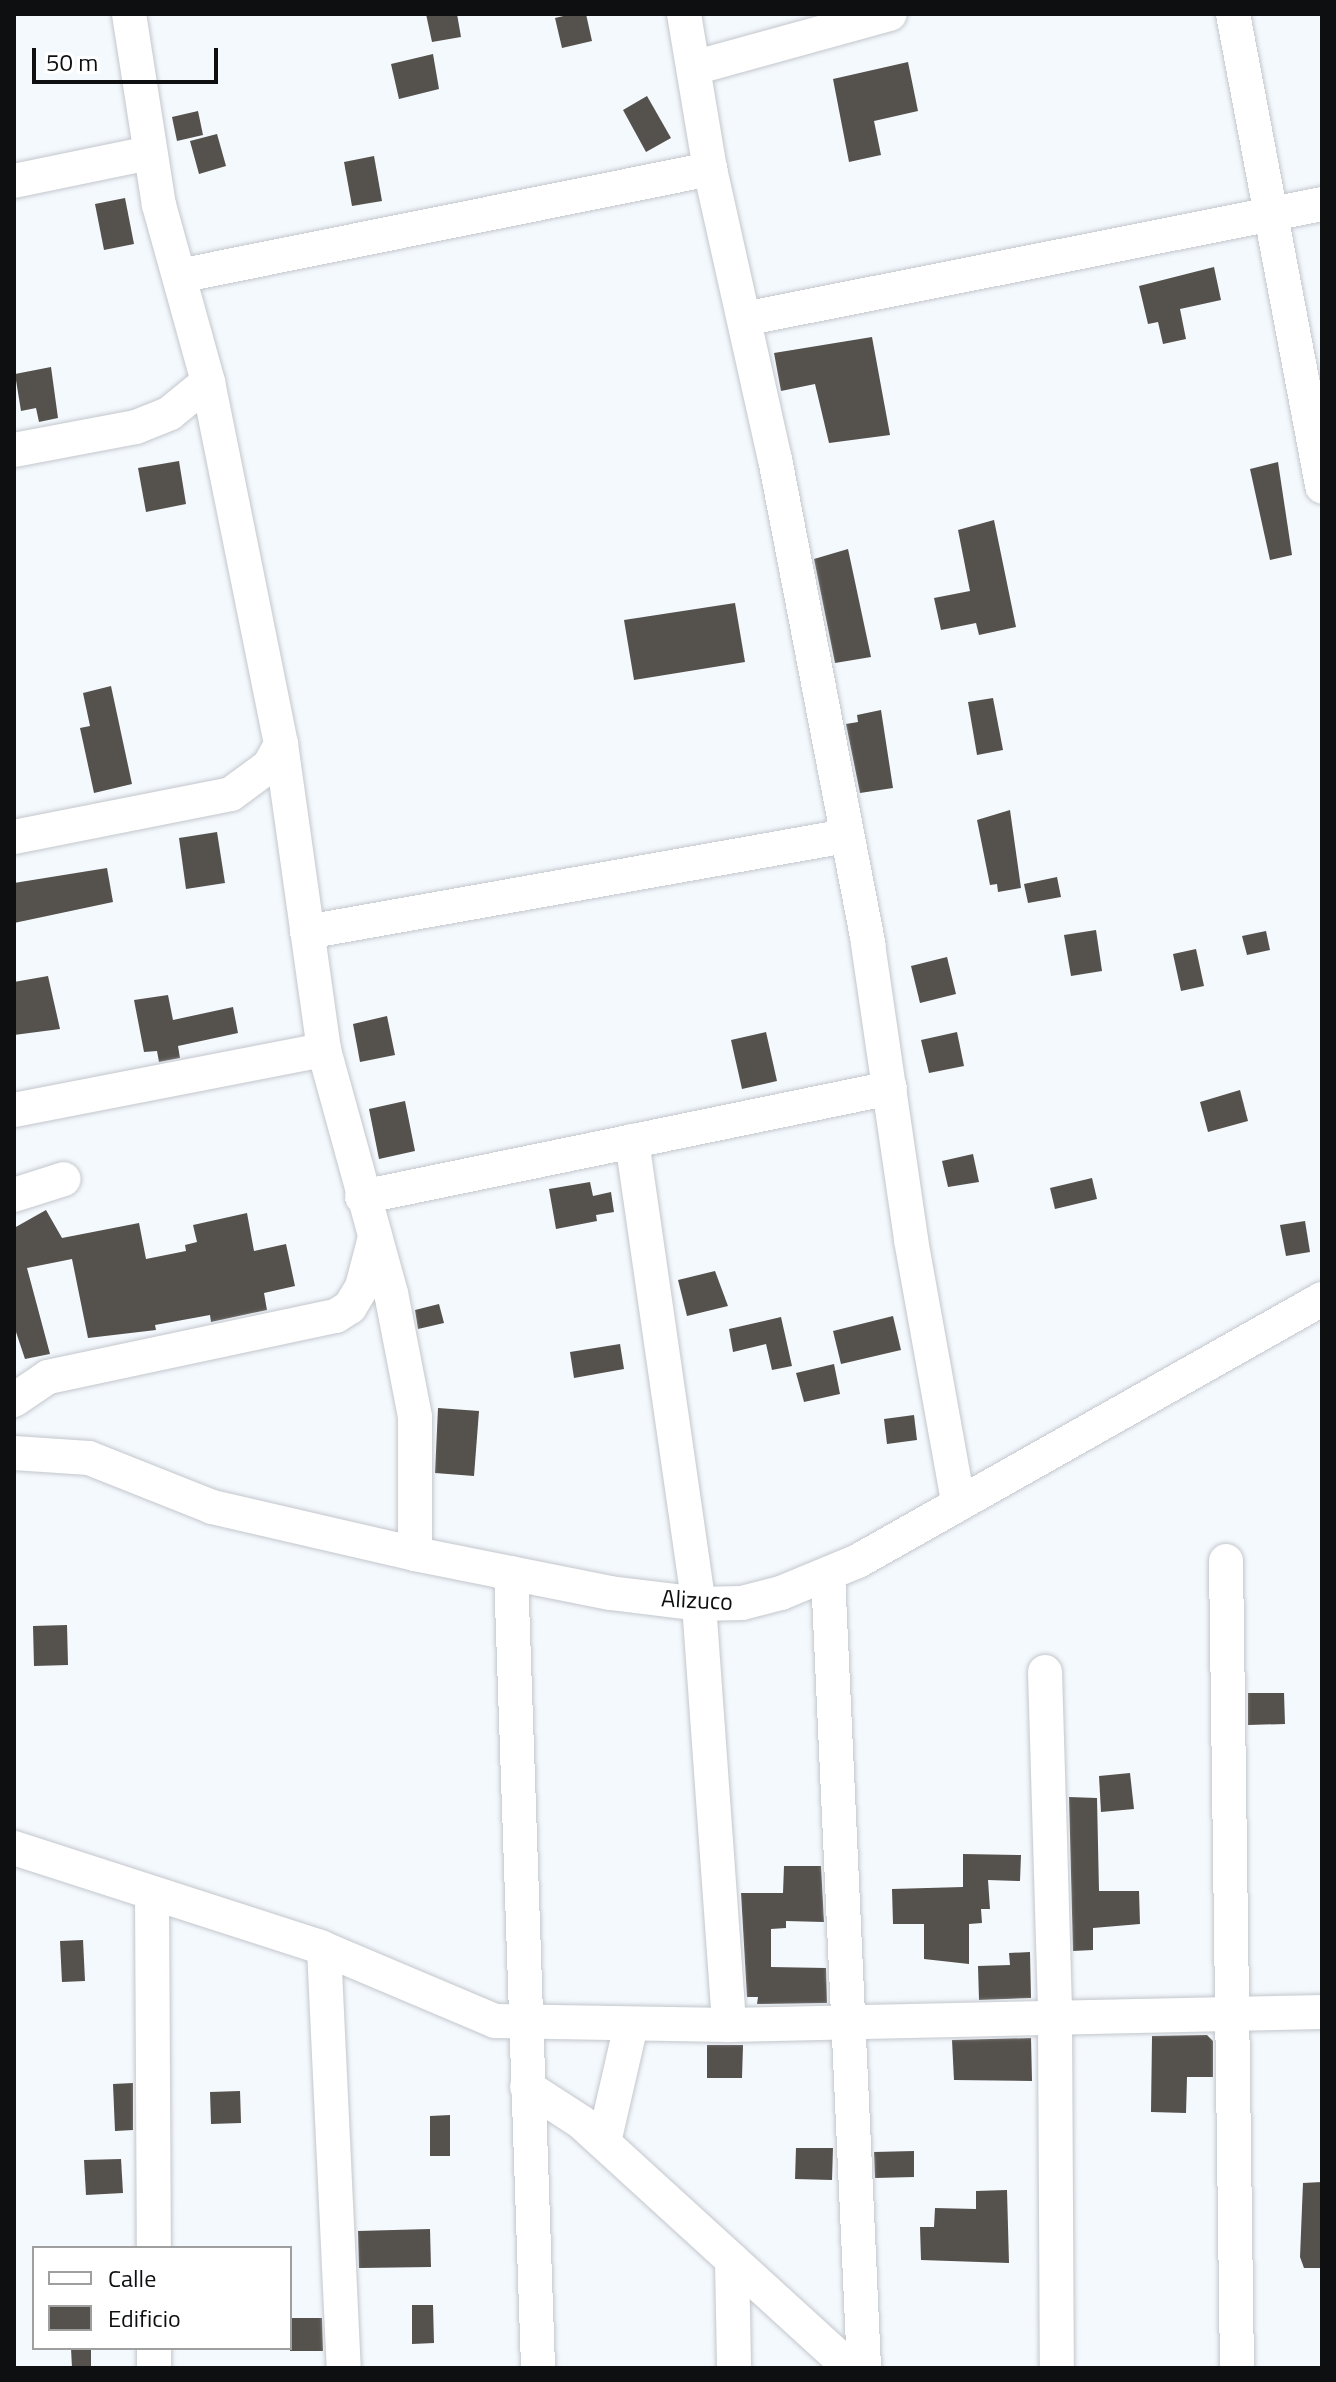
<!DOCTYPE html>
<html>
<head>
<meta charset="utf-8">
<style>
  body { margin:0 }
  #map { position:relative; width:1336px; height:2382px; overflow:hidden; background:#f4f9fe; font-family:"Titillium Web",sans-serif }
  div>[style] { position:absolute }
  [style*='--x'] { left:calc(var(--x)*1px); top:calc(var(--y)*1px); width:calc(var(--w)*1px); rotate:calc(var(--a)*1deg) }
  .building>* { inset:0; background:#55514d }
  .roads { filter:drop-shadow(0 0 2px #c3c7cc) drop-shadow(0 0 2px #c3c7cc) }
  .minor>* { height:34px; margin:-17px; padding:0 17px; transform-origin:17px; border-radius:17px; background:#fff }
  span { translate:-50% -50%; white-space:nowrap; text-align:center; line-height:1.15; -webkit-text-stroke:8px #fff; paint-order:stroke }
  .street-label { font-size:24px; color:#0e0f11 }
  .frame { position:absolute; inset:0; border:16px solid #0e0f11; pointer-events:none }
  .legend { position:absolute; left:32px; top:2246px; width:260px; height:104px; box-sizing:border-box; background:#fff; border:2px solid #9f9fa0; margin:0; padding:10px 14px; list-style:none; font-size:24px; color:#0e0f11 }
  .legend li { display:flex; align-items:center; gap:16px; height:40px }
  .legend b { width:40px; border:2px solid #9f9fa0 }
  .scale { position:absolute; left:32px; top:48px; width:186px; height:36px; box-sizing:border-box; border:4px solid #0e0f11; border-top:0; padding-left:10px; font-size:24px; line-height:28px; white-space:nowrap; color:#0e0f11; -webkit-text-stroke:6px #fff; paint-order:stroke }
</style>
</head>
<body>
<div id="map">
  <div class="building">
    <div style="clip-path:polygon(426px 14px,457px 14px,461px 37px,432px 42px)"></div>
    <div style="clip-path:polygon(572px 14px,586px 14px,592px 41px,562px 48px,555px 18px)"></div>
    <div style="clip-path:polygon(433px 54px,439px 89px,399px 99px,391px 64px)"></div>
    <div style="clip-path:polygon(908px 62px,918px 111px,874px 121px,881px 155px,849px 162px,833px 79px)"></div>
    <div style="clip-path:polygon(647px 96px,671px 138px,646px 152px,623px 110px)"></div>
    <div style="clip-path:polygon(198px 111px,203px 135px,177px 141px,172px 117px)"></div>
    <div style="clip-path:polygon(217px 134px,226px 166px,199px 174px,190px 141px)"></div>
    <div style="clip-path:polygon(374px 156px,382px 201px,352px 206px,344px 162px)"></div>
    <div style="clip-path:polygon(125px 198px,134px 244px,104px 250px,95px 204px)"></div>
    <div style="clip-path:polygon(1214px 267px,1221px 300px,1180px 309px,1186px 339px,1163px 344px,1158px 322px,1148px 324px,1139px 286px)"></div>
    <div style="clip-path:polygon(872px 337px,890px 435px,829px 443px,815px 384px,781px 391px,774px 353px)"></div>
    <div style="clip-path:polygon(51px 367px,58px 418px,39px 422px,36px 408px,21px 411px,15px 374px)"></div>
    <div style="clip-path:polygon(179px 461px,186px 504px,146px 512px,138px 468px)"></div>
    <div style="clip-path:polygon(1278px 462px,1292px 555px,1270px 560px,1250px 469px)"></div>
    <div style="clip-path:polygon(994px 520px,1016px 627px,979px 635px,976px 623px,941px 630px,934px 598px,970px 591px,958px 530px)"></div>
    <div style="clip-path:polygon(848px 549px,871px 657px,835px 663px,814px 559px)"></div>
    <div style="clip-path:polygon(735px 603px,745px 662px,634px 680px,624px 620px)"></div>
    <div style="clip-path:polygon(111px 686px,132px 784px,94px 793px,80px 728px,90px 726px,83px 693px)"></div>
    <div style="clip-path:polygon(993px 698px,1003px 750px,977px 755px,968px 702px)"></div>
    <div style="clip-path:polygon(881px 710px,893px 788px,860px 793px,846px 724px,858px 722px,857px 715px)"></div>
    <div style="clip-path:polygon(1010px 810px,1021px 888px,998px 892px,997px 884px,990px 885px,977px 820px)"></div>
    <div style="clip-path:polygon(217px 832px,225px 883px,186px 889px,179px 838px)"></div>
    <div style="clip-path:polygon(107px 868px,113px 902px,14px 923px,14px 883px)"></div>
    <div style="clip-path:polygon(1057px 877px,1061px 897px,1028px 903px,1024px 884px)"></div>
    <div style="clip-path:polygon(1096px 930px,1102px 971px,1071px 976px,1064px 935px)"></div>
    <div style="clip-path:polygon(1266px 931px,1270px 950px,1247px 955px,1242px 936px)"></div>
    <div style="clip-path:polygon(1196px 949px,1204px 986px,1181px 991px,1173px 954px)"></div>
    <div style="clip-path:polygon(947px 957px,956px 994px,920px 1003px,911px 966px)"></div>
    <div style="clip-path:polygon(48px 976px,60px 1029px,14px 1035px,14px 982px)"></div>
    <div style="clip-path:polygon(168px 995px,173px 1020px,233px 1007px,238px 1033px,178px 1046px,180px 1058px,159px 1062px,157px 1051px,144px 1052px,134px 1000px)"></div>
    <div style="clip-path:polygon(387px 1016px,395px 1055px,360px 1062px,353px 1024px)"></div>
    <div style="clip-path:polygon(766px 1032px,777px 1081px,742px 1089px,731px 1040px)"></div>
    <div style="clip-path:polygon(957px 1032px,964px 1066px,929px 1073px,921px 1040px)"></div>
    <div style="clip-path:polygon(1240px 1090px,1248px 1121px,1208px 1132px,1200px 1102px)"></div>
    <div style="clip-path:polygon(405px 1101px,415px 1151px,379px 1159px,369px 1109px)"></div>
    <div style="clip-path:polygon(973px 1154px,979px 1182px,948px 1187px,942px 1161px)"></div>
    <div style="clip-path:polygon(1092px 1178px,1097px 1199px,1055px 1209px,1050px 1188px)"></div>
    <div style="clip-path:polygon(590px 1182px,593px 1196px,611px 1192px,614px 1212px,596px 1215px,597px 1221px,556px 1229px,549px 1189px)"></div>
    <div style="clip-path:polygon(46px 1210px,62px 1238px,139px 1223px,146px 1259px,186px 1251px,185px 1245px,197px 1242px,193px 1225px,247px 1213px,254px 1251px,286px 1244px,295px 1286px,264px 1293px,267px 1310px,211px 1322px,210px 1315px,155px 1325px,156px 1330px,88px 1338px,72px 1259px,27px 1268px,50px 1354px,25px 1359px,14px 1326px,14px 1228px)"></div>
    <div style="clip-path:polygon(1305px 1221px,1310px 1252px,1286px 1256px,1280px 1225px)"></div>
    <div style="clip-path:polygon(715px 1271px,728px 1306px,687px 1316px,678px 1280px)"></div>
    <div style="clip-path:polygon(439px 1304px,444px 1323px,418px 1329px,415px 1310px)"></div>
    <div style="clip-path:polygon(893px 1316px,901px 1350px,841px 1364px,833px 1331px)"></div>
    <div style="clip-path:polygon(781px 1317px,792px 1366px,772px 1370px,766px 1344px,733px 1352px,729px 1329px)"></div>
    <div style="clip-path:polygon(620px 1344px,624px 1369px,574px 1378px,570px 1352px)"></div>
    <div style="clip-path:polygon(834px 1364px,840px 1394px,804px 1402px,796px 1373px)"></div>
    <div style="clip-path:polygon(438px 1408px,479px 1411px,474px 1476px,435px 1473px)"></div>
    <div style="clip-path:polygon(914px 1415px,917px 1440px,887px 1444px,884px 1419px)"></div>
    <div style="clip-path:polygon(67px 1625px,68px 1665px,34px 1666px,33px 1626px)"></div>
    <div style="clip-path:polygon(1248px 1693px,1284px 1693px,1285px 1724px,1248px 1725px)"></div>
    <div style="clip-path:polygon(1130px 1773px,1134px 1809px,1101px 1812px,1099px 1776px)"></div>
    <div style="clip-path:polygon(1069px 1797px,1097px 1798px,1099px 1891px,1139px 1891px,1140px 1924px,1093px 1928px,1093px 1950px,1073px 1951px)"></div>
    <div style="clip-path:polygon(963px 1854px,1021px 1855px,1020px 1881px,988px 1880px,990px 1909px,981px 1909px,982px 1923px,969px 1924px,969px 1964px,924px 1959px,924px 1924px,893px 1924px,892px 1889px,963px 1887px)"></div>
    <div style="clip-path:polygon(784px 1866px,821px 1866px,824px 1922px,786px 1921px,786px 1928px,771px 1929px,771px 1967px,826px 1968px,827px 2003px,757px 2004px,758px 1997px,747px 1997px,741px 1893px,783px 1893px)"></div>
    <div style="clip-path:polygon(83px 1940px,85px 1981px,62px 1982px,60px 1941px)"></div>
    <div style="clip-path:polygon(1030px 1952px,1031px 1998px,979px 2000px,978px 1966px,1010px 1965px,1009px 1953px)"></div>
    <div style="clip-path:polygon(1207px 2035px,1213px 2041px,1213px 2077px,1187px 2077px,1186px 2113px,1151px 2112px,1152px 2036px)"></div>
    <div style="clip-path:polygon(1031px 2038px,1032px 2081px,954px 2080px,952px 2040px)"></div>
    <div style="clip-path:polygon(707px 2045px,743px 2045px,742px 2078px,707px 2078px)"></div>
    <div style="clip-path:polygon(133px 2083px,133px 2130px,115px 2131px,113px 2084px)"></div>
    <div style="clip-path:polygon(240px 2091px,241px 2123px,211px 2124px,210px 2092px)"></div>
    <div style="clip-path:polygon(450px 2115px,450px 2156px,430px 2156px,430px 2116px)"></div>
    <div style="clip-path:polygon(796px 2148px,833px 2148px,832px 2180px,795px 2179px)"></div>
    <div style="clip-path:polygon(914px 2151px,914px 2177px,875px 2178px,874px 2152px)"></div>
    <div style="clip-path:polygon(121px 2159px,123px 2193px,86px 2195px,84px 2160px)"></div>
    <div style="clip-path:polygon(1322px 2182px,1322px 2268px,1304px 2268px,1300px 2257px,1303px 2183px)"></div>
    <div style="clip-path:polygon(1007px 2190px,1009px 2263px,921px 2260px,920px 2227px,934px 2227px,935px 2208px,976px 2209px,976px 2191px)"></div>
    <div style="clip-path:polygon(430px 2229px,431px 2267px,359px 2268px,358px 2231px)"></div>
    <div style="clip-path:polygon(412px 2305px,433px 2305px,434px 2343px,412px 2344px)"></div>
    <div style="clip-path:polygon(290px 2318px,322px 2318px,323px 2351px,290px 2351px)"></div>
    <div style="clip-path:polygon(71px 2348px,91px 2348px,91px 2368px,72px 2368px)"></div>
  </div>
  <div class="roads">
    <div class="minor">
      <div style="--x:129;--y:14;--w:193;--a:81.1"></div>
      <div style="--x:159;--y:205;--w:184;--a:74.5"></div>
      <div style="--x:208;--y:382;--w:369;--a:78.6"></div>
      <div style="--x:281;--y:744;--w:309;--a:82"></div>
      <div style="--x:324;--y:1050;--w:252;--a:74.6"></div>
      <div style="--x:391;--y:1293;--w:126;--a:79"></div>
      <div style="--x:415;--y:1417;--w:137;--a:90"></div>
      <div style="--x:684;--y:14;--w:157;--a:80.5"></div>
      <div style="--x:710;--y:169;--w:297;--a:77.4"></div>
      <div style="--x:775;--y:459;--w:494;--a:79.1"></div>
      <div style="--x:868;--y:944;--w:299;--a:81.7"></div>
      <div style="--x:911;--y:1240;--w:265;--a:79.8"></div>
      <div style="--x:1233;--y:14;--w:481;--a:79.3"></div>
      <div style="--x:697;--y:67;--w:200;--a:-15.4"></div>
      <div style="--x:14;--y:181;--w:138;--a:-11.7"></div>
      <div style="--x:179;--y:276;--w:542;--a:-11.39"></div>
      <div style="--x:744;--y:319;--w:589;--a:-11.25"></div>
      <div style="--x:14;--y:450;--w:124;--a:-10.7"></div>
      <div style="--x:136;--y:427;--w:37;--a:-22"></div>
      <div style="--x:170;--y:413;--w:49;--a:-39.2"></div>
      <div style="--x:14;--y:837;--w:221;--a:-11.2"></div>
      <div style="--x:231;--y:794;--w:47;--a:-36.4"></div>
      <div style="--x:269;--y:766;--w:25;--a:-61"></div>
      <div style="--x:307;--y:932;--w:547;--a:-10.1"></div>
      <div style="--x:14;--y:1110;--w:316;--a:-11"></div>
      <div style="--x:632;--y:1141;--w:468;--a:81.8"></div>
      <div style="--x:699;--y:1604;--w:422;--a:85.9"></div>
      <div style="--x:14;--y:1195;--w:52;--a:-17.7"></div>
      <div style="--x:362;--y:1197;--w:539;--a:-11.66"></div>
      <div style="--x:14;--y:1400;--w:41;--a:-34.1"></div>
      <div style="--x:48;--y:1377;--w:294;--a:-12"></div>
      <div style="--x:336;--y:1316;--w:17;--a:-33"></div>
      <div style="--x:350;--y:1307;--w:23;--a:-59"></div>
      <div style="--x:362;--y:1287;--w:52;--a:-75.4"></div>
      <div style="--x:14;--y:1453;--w:75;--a:3.8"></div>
      <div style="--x:89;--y:1458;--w:132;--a:21.7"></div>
      <div style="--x:212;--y:1507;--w:208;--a:13"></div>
      <div style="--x:415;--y:1554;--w:199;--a:11.3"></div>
      <div style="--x:610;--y:1593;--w:90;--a:7"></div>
      <div style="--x:699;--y:1604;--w:43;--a:-1.3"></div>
      <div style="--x:742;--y:1603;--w:40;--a:-14.4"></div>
      <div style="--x:781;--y:1593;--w:83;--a:-22.6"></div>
      <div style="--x:858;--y:1561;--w:533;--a:-29.45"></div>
      <div style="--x:1226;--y:1561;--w:807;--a:89.22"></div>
      <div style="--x:511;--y:1573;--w:795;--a:88.05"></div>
      <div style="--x:828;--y:1574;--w:795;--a:87.4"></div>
      <div style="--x:1045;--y:1672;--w:345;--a:88.3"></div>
      <div style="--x:1055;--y:2017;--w:351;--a:89.7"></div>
      <div style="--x:14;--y:1848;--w:322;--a:17.9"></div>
      <div style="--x:320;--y:1947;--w:190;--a:22.9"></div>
      <div style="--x:495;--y:2021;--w:234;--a:1"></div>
      <div style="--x:729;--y:2025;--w:593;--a:-1.26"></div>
      <div style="--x:152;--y:1893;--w:355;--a:89.7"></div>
      <div style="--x:324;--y:1949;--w:419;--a:87.3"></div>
      <div style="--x:527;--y:2087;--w:64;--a:32.9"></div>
      <div style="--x:581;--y:2122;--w:365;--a:42.4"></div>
      <div style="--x:604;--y:2142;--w:120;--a:-77"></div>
      <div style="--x:732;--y:2260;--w:108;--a:88.9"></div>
      <div style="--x:154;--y:2348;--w:20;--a:90"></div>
    </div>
  </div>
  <div class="street-label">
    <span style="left:697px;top:1600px;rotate:3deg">Alizuco</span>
  </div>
  <div class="frame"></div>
  <ul class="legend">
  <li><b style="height:10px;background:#fff"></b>Calle</li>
  <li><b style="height:22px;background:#55514d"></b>Edificio</li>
  </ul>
  <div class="scale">50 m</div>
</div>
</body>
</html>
